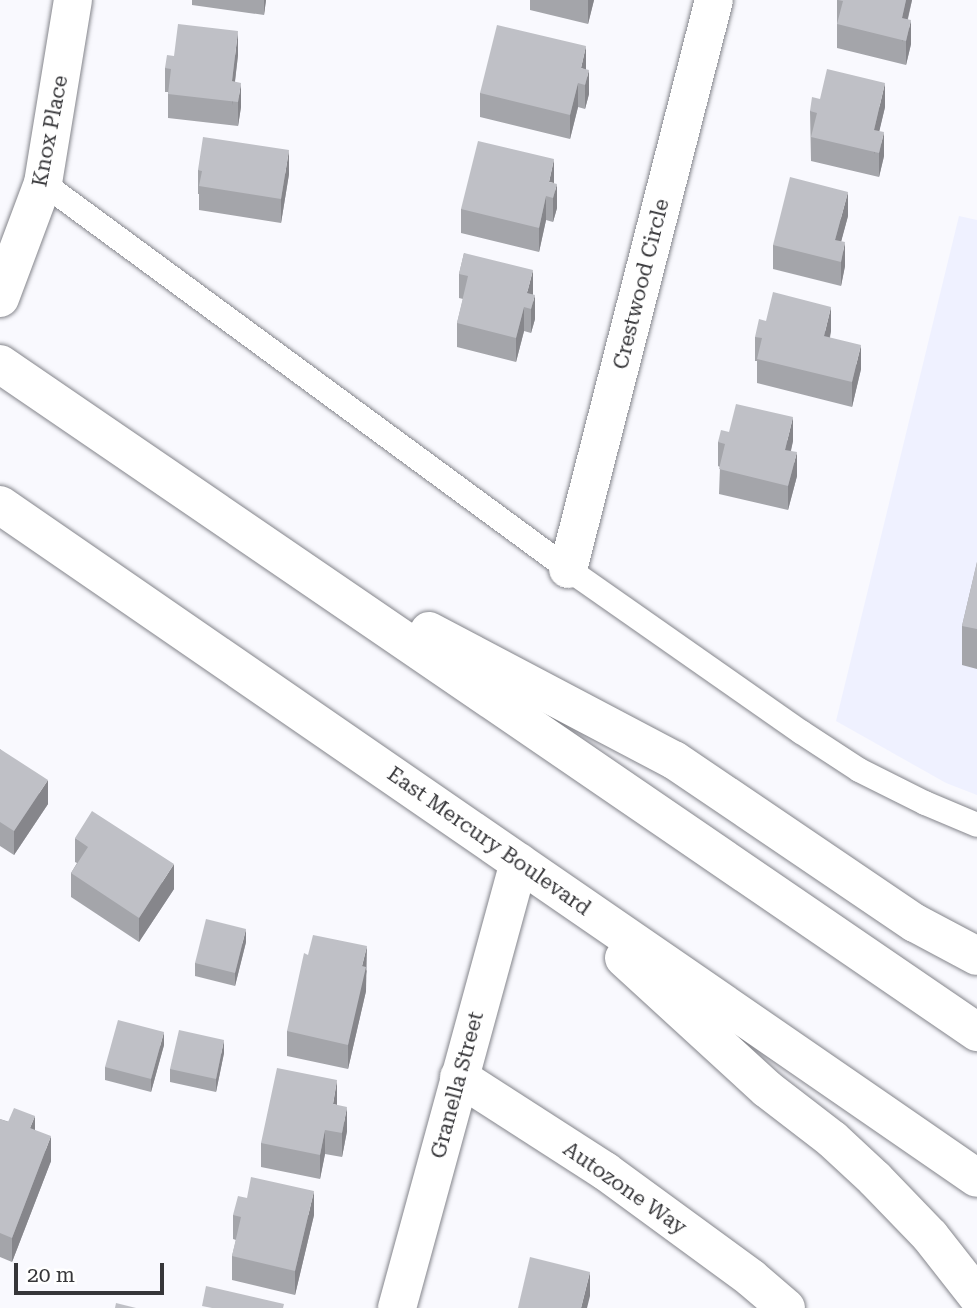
<!DOCTYPE html>
<html>
<head>
<meta charset="utf-8">
<style>
  body { margin:0 }
  #map { position:relative; width:977px; height:1308px; overflow:hidden; background:#f9f9fe; font-family:"Roboto Serif",serif }
  div>[style] { position:absolute }
  [style*='--x'] { left:calc(var(--x)*1px); top:calc(var(--y)*1px); width:calc(var(--w)*1px); rotate:calc(var(--a)*1deg) }
  .built>* { inset:0; background:#eff1ff }
  .roads { filter:drop-shadow(0 0 2px #84858b) drop-shadow(0 0 2px #84858b) }
  .service>* { height:24px; margin:-12px; padding:0 12px; transform-origin:12px; border-radius:12px; background:#fff }
  .minor>* { height:38px; margin:-19px; padding:0 19px; transform-origin:19px; border-radius:19px; background:#fff }
  .primary>* { height:38px; margin:-19px; padding:0 19px; transform-origin:19px; border-radius:19px; background:#fff }
  .wall>* { inset:0; background:#a4a5aa }
  .shaded-wall>* { inset:0; background:#86868b }
  .building>* { inset:0; background:#bfc0c6 }
  span { translate:-50% -50%; white-space:nowrap; text-align:center; line-height:1.15; -webkit-text-stroke:7px #fff; paint-order:stroke }
  .street-label { font-size:21px; color:#363639 }
  .scale { position:absolute; left:14px; top:1263px; width:150px; height:32px; box-sizing:border-box; border:4px solid #363639; border-top:0; padding-left:9px; font-size:21px; line-height:24px; white-space:nowrap; color:#363639; -webkit-text-stroke:5px #fff; paint-order:stroke }
</style>
</head>
<body>
<div id="map">
  <div class="built">
    <div style="clip-path:polygon(959px 216px,977px 220px,977px 795px,946px 783px,836px 721px)"></div>
  </div>
  <div class="roads">
    <div class="service">
      <div style="--x:43;--y:183;--w:652;--a:36.32"></div>
      <div style="--x:568;--y:569;--w:284;--a:35"></div>
      <div style="--x:801;--y:732;--w:69;--a:33.2"></div>
      <div style="--x:859;--y:770;--w:74;--a:26.6"></div>
      <div style="--x:925;--y:803;--w:56;--a:22.9"></div>
    </div>
    <div class="minor">
      <div style="--x:0;--y:298;--w:123;--a:-69.5"></div>
      <div style="--x:43;--y:183;--w:185;--a:-80.7"></div>
      <div style="--x:568;--y:569;--w:587;--a:-75.61"></div>
      <div style="--x:459;--y:1077;--w:174;--a:32.8"></div>
      <div style="--x:605;--y:1171;--w:181;--a:36.2"></div>
      <div style="--x:751;--y:1278;--w:46;--a:40.6"></div>
      <div style="--x:397;--y:1308;--w:462;--a:-74.7"></div>
    </div>
    <div class="primary">
      <div style="--x:0;--y:364;--w:1184;--a:34.36"></div>
      <div style="--x:0;--y:505;--w:1186;--a:34.56"></div>
      <div style="--x:429;--y:631;--w:277;--a:27.8"></div>
      <div style="--x:674;--y:760;--w:291;--a:34.1"></div>
      <div style="--x:915;--y:923;--w:70;--a:28"></div>
      <div style="--x:624;--y:958;--w:194;--a:42.5"></div>
      <div style="--x:767;--y:1089;--w:82;--a:37.6"></div>
      <div style="--x:832;--y:1139;--w:59;--a:42.9"></div>
      <div style="--x:875;--y:1179;--w:79;--a:46"></div>
      <div style="--x:930;--y:1236;--w:76;--a:51.9"></div>
    </div>
  </div>
  <div class="wall">
    <div style="clip-path:polygon(192px 0,266px 0,264px 15px,192px 5px)"></div>
    <div style="clip-path:polygon(530px 0,594px 0,588px 24px,530px 10px)"></div>
    <div style="clip-path:polygon(837px 0,912px 0,908px 19px,911px 44px,906px 65px,837px 48px)"></div>
    <div style="clip-path:polygon(238px 55px,235px 82px,241px 107px,238px 126px,168px 118px,168px 92px,165px 92px,165px 68px,174px 56px)"></div>
    <div style="clip-path:polygon(586px 69px,589px 94px,585px 109px,578px 107px,570px 139px,480px 117px,480px 93px)"></div>
    <div style="clip-path:polygon(820px 99px,885px 107px,879px 131px,884px 156px,879px 177px,811px 161px,810px 111px)"></div>
    <div style="clip-path:polygon(198px 170px,289px 174px,281px 223px,199px 210px,199px 194px,198px 194px)"></div>
    <div style="clip-path:polygon(554px 183px,557px 208px,553px 222px,546px 220px,539px 252px,461px 233px,461px 209px)"></div>
    <div style="clip-path:polygon(848px 216px,841px 241px,845px 266px,841px 286px,773px 269px,773px 245px)"></div>
    <div style="clip-path:polygon(464px 253px,532px 294px,535px 319px,531px 333px,524px 331px,516px 362px,457px 347px,457px 323px,463px 299px,459px 298px,459px 274px)"></div>
    <div style="clip-path:polygon(831px 331px,830px 338px,861px 369px,852px 407px,757px 383px,757px 361px,755px 361px,755px 337px)"></div>
    <div style="clip-path:polygon(729px 432px,793px 441px,791px 451px,797px 476px,788px 510px,719px 494px,720px 467px,718px 466px,718px 442px)"></div>
    <div style="clip-path:polygon(977px 562px,977px 669px,962px 665px,962px 626px)"></div>
    <div style="clip-path:polygon(0 749px,48px 804px,14px 855px,0 846px)"></div>
    <div style="clip-path:polygon(75px 838px,174px 889px,139px 942px,71px 897px,71px 873px,77px 863px,75px 862px)"></div>
    <div style="clip-path:polygon(246px 942px,235px 986px,195px 976px,195px 963px)"></div>
    <div style="clip-path:polygon(367px 970px,366px 975px,366px 991px,348px 1069px,287px 1056px,287px 1031px)"></div>
    <div style="clip-path:polygon(164px 1045px,151px 1092px,105px 1080px,105px 1067px)"></div>
    <div style="clip-path:polygon(224px 1053px,216px 1092px,170px 1082px,170px 1069px)"></div>
    <div style="clip-path:polygon(337px 1105px,347px 1131px,342px 1157px,325px 1154px,320px 1179px,261px 1167px,261px 1143px)"></div>
    <div style="clip-path:polygon(0 1119px,35px 1130px,51px 1161px,12px 1262px,0 1257px)"></div>
    <div style="clip-path:polygon(233px 1215px,314px 1215px,295px 1295px,232px 1280px,232px 1256px,236px 1240px,233px 1239px)"></div>
  </div>
  <div class="shaded-wall">
    <div style="clip-path:polygon(264px 0,266px 0,264px 15px)"></div>
    <div style="clip-path:polygon(588px 0,594px 0,588px 24px)"></div>
    <div style="clip-path:polygon(906px 0,912px 0,902px 42px,902px 18px)"></div>
    <div style="clip-path:polygon(911px 20px,911px 44px,906px 65px,906px 41px)"></div>
    <div style="clip-path:polygon(238px 31px,238px 55px,232px 105px,232px 81px)"></div>
    <div style="clip-path:polygon(586px 46px,586px 70px,581px 68px)"></div>
    <div style="clip-path:polygon(589px 70px,589px 94px,585px 109px,585px 85px)"></div>
    <div style="clip-path:polygon(241px 83px,241px 107px,238px 126px,238px 102px)"></div>
    <div style="clip-path:polygon(578px 83px,578px 107px,570px 139px,570px 115px)"></div>
    <div style="clip-path:polygon(885px 83px,885px 107px,874px 154px,874px 130px)"></div>
    <div style="clip-path:polygon(884px 132px,884px 156px,879px 177px,879px 153px)"></div>
    <div style="clip-path:polygon(289px 150px,289px 174px,281px 223px,281px 199px)"></div>
    <div style="clip-path:polygon(554px 159px,554px 183px,549px 182px)"></div>
    <div style="clip-path:polygon(557px 184px,557px 208px,553px 222px,553px 198px)"></div>
    <div style="clip-path:polygon(848px 192px,848px 216px,836px 261px,835px 240px)"></div>
    <div style="clip-path:polygon(546px 196px,546px 220px,539px 252px,539px 228px)"></div>
    <div style="clip-path:polygon(845px 242px,845px 266px,841px 286px,841px 262px)"></div>
    <div style="clip-path:polygon(533px 270px,533px 294px,529px 308px,527px 293px)"></div>
    <div style="clip-path:polygon(535px 295px,535px 319px,531px 333px,531px 309px)"></div>
    <div style="clip-path:polygon(524px 307px,524px 331px,516px 362px,516px 338px)"></div>
    <div style="clip-path:polygon(831px 307px,831px 331px,824px 360px,824px 336px)"></div>
    <div style="clip-path:polygon(861px 345px,861px 369px,852px 407px,852px 382px)"></div>
    <div style="clip-path:polygon(793px 417px,793px 441px,785px 474px,785px 450px)"></div>
    <div style="clip-path:polygon(797px 452px,797px 476px,788px 510px,788px 486px)"></div>
    <div style="clip-path:polygon(48px 780px,48px 804px,14px 855px,14px 831px)"></div>
    <div style="clip-path:polygon(174px 864px,174px 889px,139px 942px,139px 918px)"></div>
    <div style="clip-path:polygon(246px 929px,246px 942px,235px 986px,235px 973px)"></div>
    <div style="clip-path:polygon(367px 946px,366px 991px,348px 1069px,348px 1045px,362px 966px)"></div>
    <div style="clip-path:polygon(164px 1032px,164px 1045px,151px 1092px,151px 1079px)"></div>
    <div style="clip-path:polygon(224px 1040px,224px 1053px,216px 1092px,216px 1079px)"></div>
    <div style="clip-path:polygon(337px 1080px,337px 1105px,333px 1104px)"></div>
    <div style="clip-path:polygon(347px 1107px,347px 1131px,342px 1157px,342px 1133px)"></div>
    <div style="clip-path:polygon(35px 1116px,35px 1140px,30px 1128px)"></div>
    <div style="clip-path:polygon(325px 1130px,325px 1154px,320px 1179px,320px 1155px)"></div>
    <div style="clip-path:polygon(51px 1136px,51px 1161px,12px 1262px,12px 1238px)"></div>
    <div style="clip-path:polygon(314px 1191px,314px 1215px,295px 1295px,295px 1271px)"></div>
    <div style="clip-path:polygon(590px 1272px,590px 1296px,587px 1308px,581px 1308px)"></div>
  </div>
  <div class="building">
    <div style="clip-path:polygon(838px 0,906px 0,902px 18px,911px 20px,906px 41px,837px 24px,843px 1px)"></div>
    <div style="clip-path:polygon(178px 24px,238px 31px,232px 81px,241px 83px,238px 102px,168px 94px,171px 69px,165px 68px,167px 55px,174px 56px)"></div>
    <div style="clip-path:polygon(497px 25px,586px 46px,581px 68px,589px 70px,585px 85px,578px 83px,570px 115px,480px 93px)"></div>
    <div style="clip-path:polygon(827px 69px,885px 83px,874px 130px,884px 132px,879px 153px,811px 137px,817px 113px,810px 111px,812px 97px,820px 99px)"></div>
    <div style="clip-path:polygon(203px 137px,289px 150px,281px 199px,199px 186px,202px 171px,198px 170px)"></div>
    <div style="clip-path:polygon(478px 141px,554px 159px,549px 182px,557px 184px,553px 198px,546px 196px,539px 228px,461px 209px)"></div>
    <div style="clip-path:polygon(790px 177px,848px 192px,835px 240px,845px 242px,841px 262px,773px 245px)"></div>
    <div style="clip-path:polygon(464px 253px,533px 270px,527px 293px,535px 295px,531px 309px,524px 307px,516px 338px,457px 323px,468px 276px,459px 274px)"></div>
    <div style="clip-path:polygon(773px 292px,831px 307px,824px 336px,861px 345px,852px 382px,757px 359px,762px 338px,755px 337px,759px 319px,766px 321px)"></div>
    <div style="clip-path:polygon(736px 404px,793px 417px,785px 450px,797px 452px,788px 486px,719px 469px,725px 444px,718px 442px,721px 430px,729px 432px)"></div>
    <div style="clip-path:polygon(977px 562px,977px 629px,962px 626px)"></div>
    <div style="clip-path:polygon(0 749px,48px 780px,14px 831px,0 822px)"></div>
    <div style="clip-path:polygon(92px 811px,174px 864px,139px 918px,71px 873px,88px 847px,75px 838px)"></div>
    <div style="clip-path:polygon(206px 919px,246px 929px,235px 973px,195px 963px)"></div>
    <div style="clip-path:polygon(313px 935px,367px 946px,362px 966px,366px 967px,348px 1045px,287px 1031px,304px 953px,308px 955px)"></div>
    <div style="clip-path:polygon(118px 1020px,164px 1032px,151px 1079px,105px 1067px)"></div>
    <div style="clip-path:polygon(179px 1030px,224px 1040px,216px 1079px,170px 1069px)"></div>
    <div style="clip-path:polygon(277px 1068px,337px 1080px,333px 1104px,347px 1107px,342px 1133px,325px 1130px,320px 1155px,261px 1143px)"></div>
    <div style="clip-path:polygon(14px 1108px,35px 1116px,30px 1128px,51px 1136px,12px 1238px,0 1233px,0 1119px,8px 1122px)"></div>
    <div style="clip-path:polygon(251px 1177px,314px 1191px,295px 1271px,232px 1256px,241px 1217px,233px 1215px,238px 1196px,247px 1198px)"></div>
    <div style="clip-path:polygon(530px 1257px,590px 1272px,581px 1308px,518px 1308px)"></div>
    <div style="clip-path:polygon(206px 1286px,284px 1304px,283px 1308px,212px 1308px,202px 1306px)"></div>
    <div style="clip-path:polygon(116px 1303px,136px 1308px,115px 1308px)"></div>
  </div>
  <div class="street-label">
    <span style="left:50px;top:131px;rotate:-79deg">Knox Place</span>
    <span style="left:641px;top:284px;rotate:-76deg">Crestwood Circle</span>
    <span style="left:489px;top:841px;rotate:35deg">East Mercury Boulevard</span>
    <span style="left:457px;top:1085px;rotate:-75deg">Granella Street</span>
    <span style="left:625px;top:1188px;rotate:35deg">Autozone Way</span>
  </div>
  <div class="scale">20 m</div>
</div>
</body>
</html>
